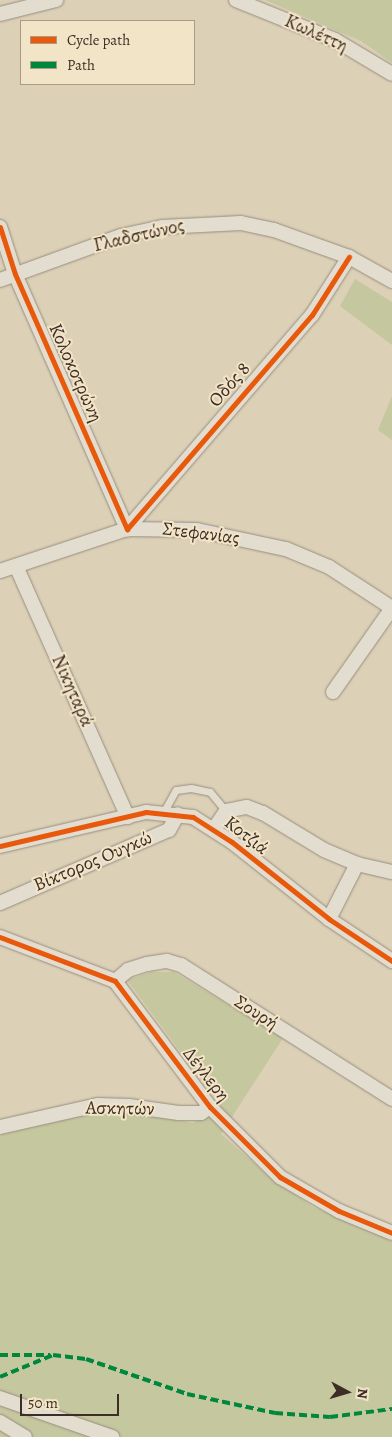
<!DOCTYPE html>
<html>
<head>
<meta charset="utf-8">
<style>
  body { margin:0 }
  #map { position:relative; width:392px; height:1437px; overflow:hidden; background:#dcd0b7; font-family:Alegreya,serif }
  div>[style] { position:absolute }
  [style*='--x'] { left:calc(var(--x)*1px); top:calc(var(--y)*1px); width:calc(var(--w)*1px); rotate:calc(var(--a)*1deg) }
  .green>* { inset:0; background:#c5c79f }
  .roads { filter:drop-shadow(0 0 1px #978e7f) drop-shadow(0 0 1px #978e7f) }
  .service>* { height:7px; margin:-3.5px; padding:0 3.5px; transform-origin:3.5px; border-radius:3.5px; background:#e3ddd0 }
  .minor>* { height:14px; margin:-7px; padding:0 7px; transform-origin:7px; border-radius:7px; background:#e3ddd0 }
  .quiet>* { height:4px; margin-top:-2px; transform-origin:0; background:repeating-linear-gradient(90deg,#00873e 0 8px,transparent 0 12px) }
  .cycleway>* { height:5px; margin:-2.5px; padding:0 2.5px; transform-origin:2.5px; border-radius:2.5px; background:#e8590c }
  span { translate:-50% -50%; white-space:nowrap; text-align:center; line-height:1.15; -webkit-text-stroke:4px #f2e4c6; paint-order:stroke }
  .street-label { font-size:19px; color:#3e2d27 }
  .legend { position:absolute; left:20px; top:20px; width:175px; height:65px; box-sizing:border-box; background:#f2e4c6; border:1px solid #aa9b86; margin:0; padding:6px 9px; list-style:none; font-size:15px; color:#3e2d27 }
  .legend li { display:flex; align-items:center; gap:10px; height:25px }
  .legend b { width:25px; border:1px solid #aa9b86 }
  .north { position:absolute; left:322px; top:1367px; width:50px; height:50px; -webkit-text-stroke:4px #f2e4c6; paint-order:stroke; rotate:96deg; font-size:14px; font-weight:700; line-height:20px; text-align:center; color:#3e2d27 }
  .north::after { content:''; display:block; margin:auto; width:18px; height:22px; background:#3e2d27; clip-path:polygon(50% 0,100% 100%,50% 72%,0 100%) }
  .scale { position:absolute; left:20px; top:1394px; width:99px; height:22px; box-sizing:border-box; border:2px solid #3e2d27; border-top:0; padding-left:6px; font-size:15px; line-height:18px; white-space:nowrap; color:#3e2d27; -webkit-text-stroke:4px #f2e4c6; paint-order:stroke }
</style>
</head>
<body>
<div id="map">
  <div class="green">
    <div style="clip-path:polygon(265px 0,392px 0,392px 63px,361px 41px)"></div>
    <div style="clip-path:polygon(355px 279px,392px 302px,392px 345px,340px 306px)"></div>
    <div style="clip-path:polygon(392px 396px,392px 440px,378px 430px)"></div>
    <div style="clip-path:polygon(151px 972px,174px 972px,283px 1038px,221px 1134px,270px 1177px,313px 1207px,392px 1241px,392px 1437px,0 1437px,0 1135px,65px 1118px,108px 1113px,154px 1115px,193px 1123px,221px 1106px,127px 980px)"></div>
  </div>
  <div class="roads">
    <div class="service">
      <div style="--x:163;--y:813;--w:26;--a:-61"></div>
      <div style="--x:176;--y:790;--w:15;--a:-8"></div>
      <div style="--x:191;--y:788;--w:19;--a:12"></div>
      <div style="--x:210;--y:792;--w:25;--a:50"></div>
    </div>
    <div class="minor">
      <div style="--x:236;--y:0;--w:107;--a:22"></div>
      <div style="--x:335;--y:40;--w:66;--a:30.8"></div>
      <div style="--x:0;--y:14;--w:58;--a:-14"></div>
      <div style="--x:0;--y:227;--w:49;--a:72.3"></div>
      <div style="--x:15;--y:274;--w:279;--a:66.3"></div>
      <div style="--x:127;--y:529;--w:283;--a:-49.2"></div>
      <div style="--x:312;--y:315;--w:69;--a:-57.5"></div>
      <div style="--x:0;--y:280;--w:129;--a:-20"></div>
      <div style="--x:121;--y:236;--w:42;--a:-12.4"></div>
      <div style="--x:162;--y:227;--w:79;--a:-2.9"></div>
      <div style="--x:241;--y:223;--w:34;--a:12"></div>
      <div style="--x:274;--y:230;--w:80;--a:19.8"></div>
      <div style="--x:349;--y:257;--w:49;--a:29.2"></div>
      <div style="--x:16;--y:566;--w:275;--a:66"></div>
      <div style="--x:0;--y:571;--w:134;--a:-18.3"></div>
      <div style="--x:127;--y:529;--w:70;--a:0.8"></div>
      <div style="--x:197;--y:530;--w:91;--a:12.1"></div>
      <div style="--x:286;--y:549;--w:47;--a:22.7"></div>
      <div style="--x:329;--y:567;--w:75;--a:33.1"></div>
      <div style="--x:333;--y:692;--w:103;--a:-54.9"></div>
      <div style="--x:214;--y:829;--w:22;--a:-56"></div>
      <div style="--x:226;--y:811;--w:21;--a:-11"></div>
      <div style="--x:247;--y:807;--w:17;--a:21"></div>
      <div style="--x:263;--y:813;--w:71;--a:31.2"></div>
      <div style="--x:324;--y:850;--w:36;--a:23"></div>
      <div style="--x:357;--y:864;--w:36;--a:13"></div>
      <div style="--x:0;--y:846;--w:150;--a:-13.1"></div>
      <div style="--x:146;--y:812;--w:47;--a:6.1"></div>
      <div style="--x:193;--y:817;--w:46;--a:32.7"></div>
      <div style="--x:232;--y:842;--w:124;--a:38.4"></div>
      <div style="--x:329;--y:919;--w:76;--a:33.7"></div>
      <div style="--x:0;--y:903;--w:184;--a:-23.4"></div>
      <div style="--x:169;--y:830;--w:18;--a:-61"></div>
      <div style="--x:329;--y:919;--w:62;--a:-63"></div>
      <div style="--x:0;--y:937;--w:123;--a:20.9"></div>
      <div style="--x:115;--y:981;--w:158;--a:53"></div>
      <div style="--x:210;--y:1107;--w:99;--a:45"></div>
      <div style="--x:280;--y:1177;--w:68;--a:30"></div>
      <div style="--x:339;--y:1211;--w:57;--a:22.5"></div>
      <div style="--x:115;--y:981;--w:17;--a:-40"></div>
      <div style="--x:128;--y:970;--w:20;--a:-18"></div>
      <div style="--x:147;--y:964;--w:20;--a:-9"></div>
      <div style="--x:167;--y:961;--w:15;--a:16"></div>
      <div style="--x:181;--y:965;--w:250;--a:32.4"></div>
      <div style="--x:0;--y:1127;--w:100;--a:-12.7"></div>
      <div style="--x:98;--y:1105;--w:31;--a:2"></div>
      <div style="--x:129;--y:1106;--w:50;--a:8"></div>
      <div style="--x:179;--y:1113;--w:22;--a:0"></div>
      <div style="--x:201;--y:1113;--w:11;--a:-34"></div>
      <div style="--x:0;--y:1398;--w:119;--a:19.2"></div>
      <div style="--x:0;--y:1422;--w:29;--a:31"></div>
    </div>
  </div>
  <div class="quiet">
    <div style="--x:0;--y:1355;--w:50;--a:0"></div>
    <div style="--x:0;--y:1377;--w:57;--a:-22.5"></div>
    <div style="--x:53;--y:1355;--w:33;--a:7"></div>
    <div style="--x:86;--y:1359;--w:107;--a:19.1"></div>
    <div style="--x:187;--y:1394;--w:90;--a:12.2"></div>
    <div style="--x:275;--y:1413;--w:55;--a:4.2"></div>
    <div style="--x:330;--y:1417;--w:63;--a:-7.4"></div>
  </div>
  <div class="cycleway">
    <div style="--x:0;--y:227;--w:49;--a:72.3"></div>
    <div style="--x:15;--y:274;--w:279;--a:66.3"></div>
    <div style="--x:127;--y:529;--w:283;--a:-49.2"></div>
    <div style="--x:312;--y:315;--w:69;--a:-57.5"></div>
    <div style="--x:0;--y:846;--w:150;--a:-13.1"></div>
    <div style="--x:146;--y:812;--w:47;--a:6.1"></div>
    <div style="--x:193;--y:817;--w:46;--a:32.7"></div>
    <div style="--x:232;--y:842;--w:124;--a:38.4"></div>
    <div style="--x:329;--y:919;--w:76;--a:33.7"></div>
    <div style="--x:0;--y:937;--w:123;--a:20.9"></div>
    <div style="--x:115;--y:981;--w:158;--a:53"></div>
    <div style="--x:210;--y:1107;--w:99;--a:45"></div>
    <div style="--x:280;--y:1177;--w:68;--a:30"></div>
    <div style="--x:339;--y:1211;--w:57;--a:22.5"></div>
  </div>
  <div class="street-label">
    <span style="left:316px;top:34px;rotate:24deg">Κωλέττη</span>
    <span style="left:139px;top:236px;rotate:-13deg">Γλαδστώνος</span>
    <span style="left:75px;top:373px;rotate:66deg">Κολοκοτρώνη</span>
    <span style="left:230px;top:385px;rotate:-49deg">Οδός 8</span>
    <span style="left:201px;top:534px;rotate:7deg">Στεφανίας</span>
    <span style="left:72px;top:691px;rotate:66deg">Νικηταρά</span>
    <span style="left:246px;top:836px;rotate:38deg">Κοτζιά</span>
    <span style="left:93px;top:862px;rotate:-23deg">Βίκτορος Ουγκώ</span>
    <span style="left:256px;top:1013px;rotate:32deg">Σουρή</span>
    <span style="left:206px;top:1075px;rotate:52deg">Δέγλερη</span>
    <span style="left:120px;top:1109px;rotate:1deg">Ασκητών</span>
  </div>
  <ul class="legend">
  <li><b style="height:6px;background:#e8590c"></b>Cycle path</li>
  <li><b style="height:6px;background:#00873e"></b>Path</li>
  </ul>
  <div class="north">N</div>
  <div class="scale">50 m</div>
</div>
</body>
</html>
